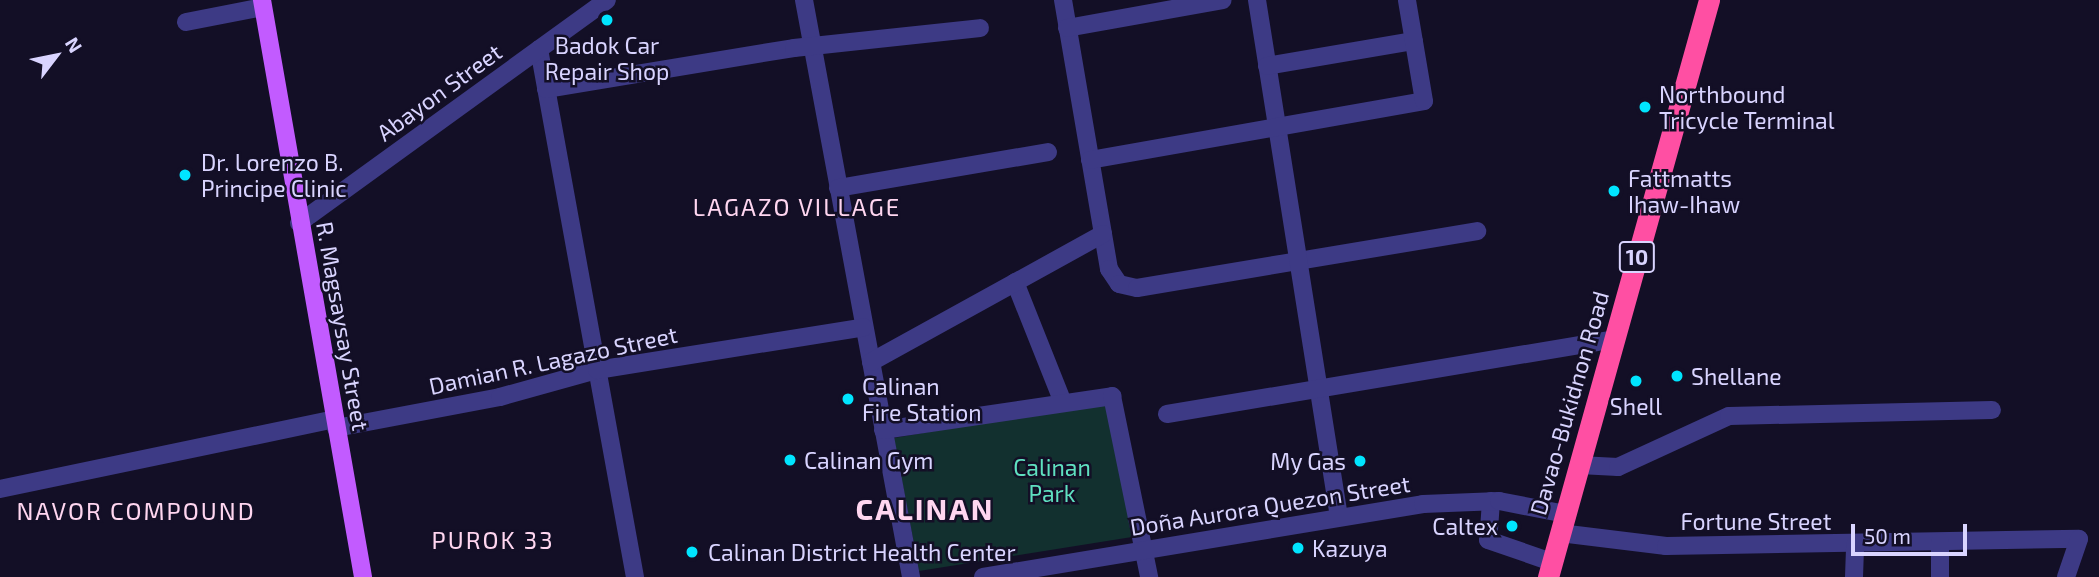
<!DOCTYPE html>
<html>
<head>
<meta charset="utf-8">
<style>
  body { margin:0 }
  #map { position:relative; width:2099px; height:577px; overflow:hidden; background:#130f26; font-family:"Exo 2",sans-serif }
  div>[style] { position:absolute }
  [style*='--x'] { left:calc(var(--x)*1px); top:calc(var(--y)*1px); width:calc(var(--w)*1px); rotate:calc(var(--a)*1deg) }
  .green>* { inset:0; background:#12302f }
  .minor>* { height:18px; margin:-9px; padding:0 9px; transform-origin:9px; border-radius:9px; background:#3d3a85 }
  .major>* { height:18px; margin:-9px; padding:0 9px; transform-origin:9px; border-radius:9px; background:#c25bff }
  .highway>* { height:21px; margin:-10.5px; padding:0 10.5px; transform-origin:10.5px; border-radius:10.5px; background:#ff4fa3 }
  .dots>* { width:19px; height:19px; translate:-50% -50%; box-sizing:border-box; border:4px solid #130f26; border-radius:50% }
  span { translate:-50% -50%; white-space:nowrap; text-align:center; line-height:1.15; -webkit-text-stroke:5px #130f26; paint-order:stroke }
  .shield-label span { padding:2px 5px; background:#130f26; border:2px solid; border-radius:5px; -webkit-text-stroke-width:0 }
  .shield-label { font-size:21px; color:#d9d4ff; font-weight:700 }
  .poi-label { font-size:23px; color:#d9d4ff }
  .left { translate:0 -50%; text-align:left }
  .right { translate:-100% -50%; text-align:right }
  .street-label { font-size:23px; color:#d9d4ff }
  .park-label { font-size:23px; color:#5fe0c0 }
  .neighbourhood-label { font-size:24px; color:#ffd6f0; letter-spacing:2px }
  .district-label { font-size:30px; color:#ffd6f0; font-weight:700; letter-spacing:2px }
  .north { position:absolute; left:21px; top:21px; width:70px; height:70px; -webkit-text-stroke:5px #130f26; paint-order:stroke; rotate:58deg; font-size:19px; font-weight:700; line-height:28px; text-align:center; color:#d9d4ff }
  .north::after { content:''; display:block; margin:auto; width:24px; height:32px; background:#d9d4ff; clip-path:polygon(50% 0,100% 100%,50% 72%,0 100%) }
  .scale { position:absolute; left:1851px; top:524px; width:116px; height:32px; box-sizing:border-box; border:4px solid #d9d4ff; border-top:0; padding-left:9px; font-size:21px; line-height:24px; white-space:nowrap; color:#d9d4ff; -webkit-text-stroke:5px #130f26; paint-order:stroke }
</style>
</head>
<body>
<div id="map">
  <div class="green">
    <div style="clip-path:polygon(1108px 401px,1132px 537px,919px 571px,894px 438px)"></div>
  </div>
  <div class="minor">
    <div style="--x:804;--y:0;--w:587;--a:79.49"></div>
    <div style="--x:1063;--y:0;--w:273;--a:80.3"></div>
    <div style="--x:1109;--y:269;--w:18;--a:56"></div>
    <div style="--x:1119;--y:284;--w:18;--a:13"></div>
    <div style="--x:1137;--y:288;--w:345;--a:-9.5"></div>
    <div style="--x:1257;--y:0;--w:523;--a:80.99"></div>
    <div style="--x:186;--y:22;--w:78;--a:-11"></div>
    <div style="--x:1067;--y:28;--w:158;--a:-10.2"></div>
    <div style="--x:539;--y:49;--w:537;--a:79.7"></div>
    <div style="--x:1267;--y:66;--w:149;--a:-9.7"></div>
    <div style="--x:546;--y:89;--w:251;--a:-9.4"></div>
    <div style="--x:794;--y:48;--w:187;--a:-6.1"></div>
    <div style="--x:1090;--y:160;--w:339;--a:-10"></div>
    <div style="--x:1424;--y:101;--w:102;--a:-99.6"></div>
    <div style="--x:838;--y:188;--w:213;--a:-9.7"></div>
    <div style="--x:299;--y:223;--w:380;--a:-35.9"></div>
    <div style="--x:1015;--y:282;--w:127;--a:68.3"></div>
    <div style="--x:871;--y:362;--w:265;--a:-28.9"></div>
    <div style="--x:1167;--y:414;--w:454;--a:-9.5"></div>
    <div style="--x:336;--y:428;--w:167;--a:-10.7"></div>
    <div style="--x:500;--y:397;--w:101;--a:-15.6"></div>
    <div style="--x:597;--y:370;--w:270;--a:-9.1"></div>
    <div style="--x:883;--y:430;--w:232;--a:-8.4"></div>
    <div style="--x:1112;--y:396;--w:185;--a:78.4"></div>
    <div style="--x:1579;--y:465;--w:39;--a:3"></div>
    <div style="--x:1618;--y:467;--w:122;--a:-24.7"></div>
    <div style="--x:1729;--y:416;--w:263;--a:-1.3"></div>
    <div style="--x:0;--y:489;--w:341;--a:-11.8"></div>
    <div style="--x:1491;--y:501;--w:39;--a:94"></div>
    <div style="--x:1488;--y:540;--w:68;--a:19"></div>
    <div style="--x:1560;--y:533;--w:107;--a:7"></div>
    <div style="--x:1666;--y:546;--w:413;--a:-1"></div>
    <div style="--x:2079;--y:539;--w:40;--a:108.9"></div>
    <div style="--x:983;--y:577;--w:446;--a:-9.4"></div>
    <div style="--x:1423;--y:504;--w:76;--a:-2.3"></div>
    <div style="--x:1499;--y:501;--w:68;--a:11"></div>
    <div style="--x:1854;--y:577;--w:32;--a:-88"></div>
    <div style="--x:1940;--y:577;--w:35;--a:-90"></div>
  </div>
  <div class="major">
    <div style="--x:262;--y:0;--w:586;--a:80.07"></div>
  </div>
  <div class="highway">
    <div style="--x:1548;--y:577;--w:599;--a:-74.41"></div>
  </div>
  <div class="dots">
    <div style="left:607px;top:20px;background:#00e5ff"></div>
    <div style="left:1645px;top:107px;background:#00e5ff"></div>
    <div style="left:185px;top:175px;background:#00e5ff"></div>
    <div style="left:1614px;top:191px;background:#00e5ff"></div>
    <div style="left:1677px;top:376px;background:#00e5ff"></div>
    <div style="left:1636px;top:381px;background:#00e5ff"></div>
    <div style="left:848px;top:399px;background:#00e5ff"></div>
    <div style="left:790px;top:460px;background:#00e5ff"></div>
    <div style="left:1360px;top:461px;background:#00e5ff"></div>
    <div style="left:1512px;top:526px;background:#00e5ff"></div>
    <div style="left:1298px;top:548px;background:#00e5ff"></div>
    <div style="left:692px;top:552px;background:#00e5ff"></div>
  </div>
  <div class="shield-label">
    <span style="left:1637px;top:257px">10</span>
  </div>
  <div class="poi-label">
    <span style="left:607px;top:58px">Badok Car<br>Repair Shop</span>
    <span class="left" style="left:1659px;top:107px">Northbound<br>Tricycle Terminal</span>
    <span class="left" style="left:201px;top:175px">Dr. Lorenzo B.<br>Principe Clinic</span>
    <span class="left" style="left:1628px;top:191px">Fattmatts<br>Ihaw-Ihaw</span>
    <span class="left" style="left:1691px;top:376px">Shellane</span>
    <span class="left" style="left:862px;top:399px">Calinan<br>Fire Station</span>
    <span style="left:1636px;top:406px">Shell</span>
    <span class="left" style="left:804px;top:460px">Calinan Gym</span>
    <span class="right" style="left:1346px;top:461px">My Gas</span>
    <span class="right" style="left:1498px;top:526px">Caltex</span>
    <span class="left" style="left:1312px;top:548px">Kazuya</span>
    <span class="left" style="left:708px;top:552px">Calinan District Health Center</span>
  </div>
  <div class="street-label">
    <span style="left:439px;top:92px;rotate:-36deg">Abayon Street</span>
    <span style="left:343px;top:326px;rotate:80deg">R. Magsaysay Street</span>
    <span style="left:553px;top:360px;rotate:-12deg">Damian R. Lagazo Street</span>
    <span style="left:1569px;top:403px;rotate:-74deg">Davao-Bukidnon Road</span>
    <span style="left:1270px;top:505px;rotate:-9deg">Doña Aurora Quezon Street</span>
    <span style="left:1756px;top:521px">Fortune Street</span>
  </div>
  <div class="park-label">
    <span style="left:1052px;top:480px">Calinan<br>Park</span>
  </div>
  <div class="neighbourhood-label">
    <span style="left:797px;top:207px">LAGAZO VILLAGE</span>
    <span style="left:136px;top:511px">NAVOR COMPOUND</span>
    <span style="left:493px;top:540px">PUROK 33</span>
  </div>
  <div class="district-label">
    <span style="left:925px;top:508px">CALINAN</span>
  </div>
  <div class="north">N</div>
  <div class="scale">50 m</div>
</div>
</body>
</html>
